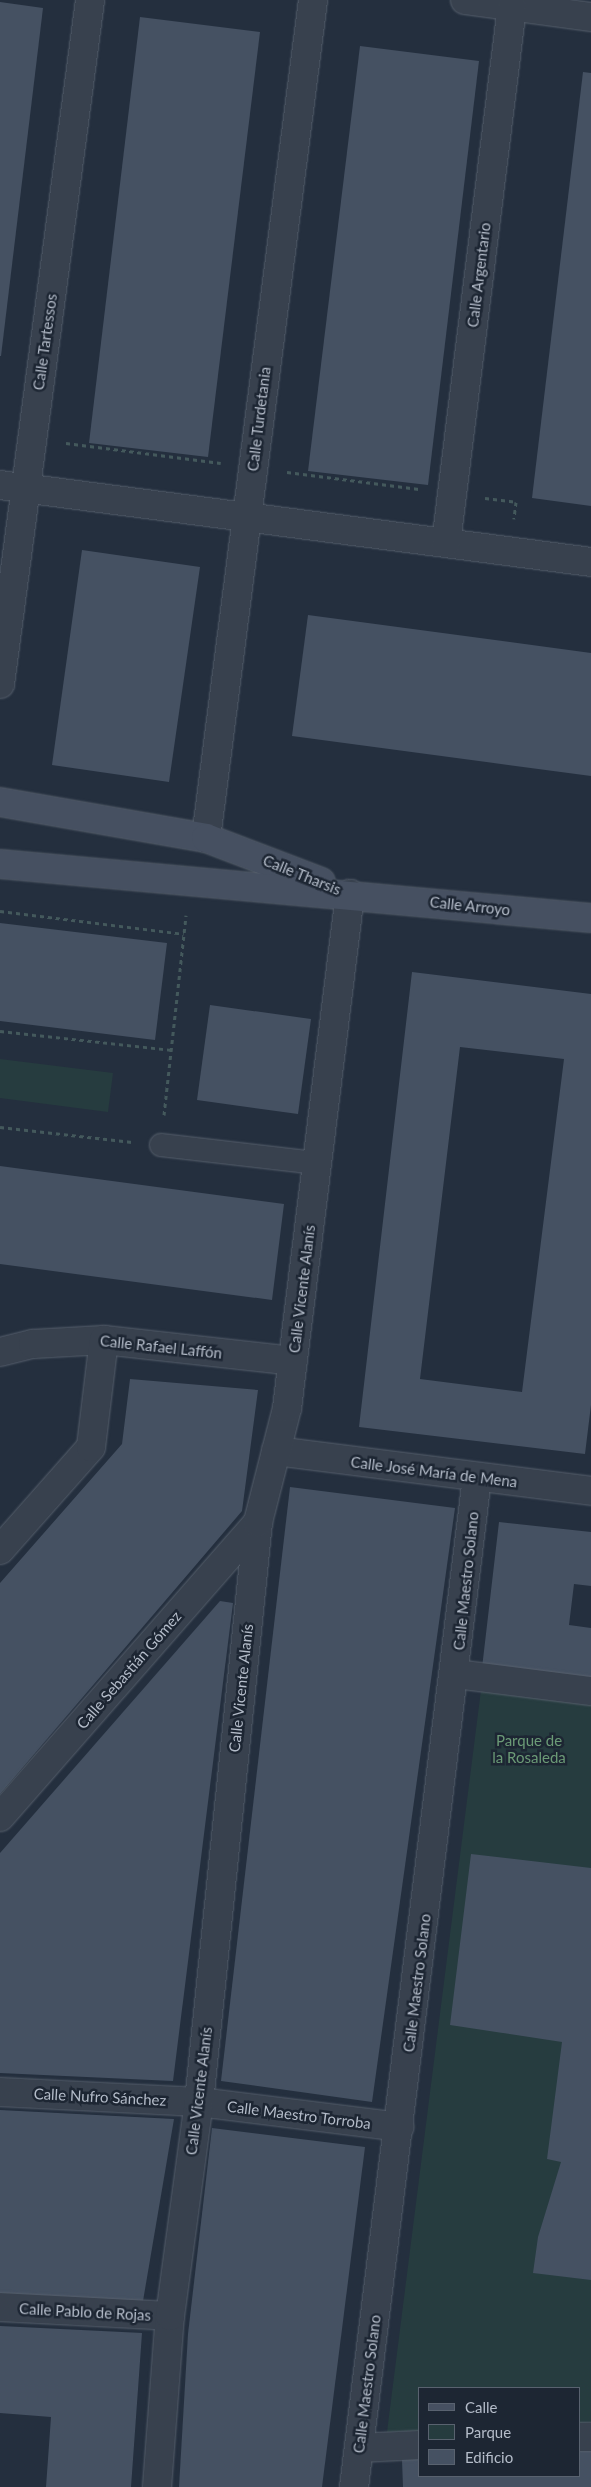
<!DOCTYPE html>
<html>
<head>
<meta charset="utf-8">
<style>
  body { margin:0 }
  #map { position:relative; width:591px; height:2487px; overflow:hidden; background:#242f3e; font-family:Lato,sans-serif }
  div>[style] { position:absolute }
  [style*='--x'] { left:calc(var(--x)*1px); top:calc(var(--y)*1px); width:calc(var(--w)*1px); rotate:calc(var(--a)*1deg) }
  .green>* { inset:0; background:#263c3f }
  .building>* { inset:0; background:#455162 }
  .path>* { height:3px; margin-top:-1.5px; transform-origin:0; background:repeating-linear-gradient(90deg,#44595c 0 4px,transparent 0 8px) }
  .roads { filter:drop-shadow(0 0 1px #565f6c) drop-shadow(0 0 1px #565f6c) }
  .lane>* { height:22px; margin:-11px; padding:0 11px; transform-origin:11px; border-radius:11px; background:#38414e }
  .street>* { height:28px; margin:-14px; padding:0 14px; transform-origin:14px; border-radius:14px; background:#38414e }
  .secondary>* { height:28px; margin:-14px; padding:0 14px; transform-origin:14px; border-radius:14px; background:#465061 }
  span { translate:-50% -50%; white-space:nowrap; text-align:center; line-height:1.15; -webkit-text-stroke:5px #1d2633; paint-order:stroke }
  .street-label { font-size:15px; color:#b4bcc9 }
  .park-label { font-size:15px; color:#6b9a76 }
  .legend { position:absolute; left:418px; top:2387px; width:162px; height:90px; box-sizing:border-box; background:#1d2633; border:1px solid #59626f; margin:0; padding:6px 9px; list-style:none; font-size:15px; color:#b4bcc9 }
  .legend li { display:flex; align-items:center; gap:10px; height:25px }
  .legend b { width:25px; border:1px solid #59626f }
</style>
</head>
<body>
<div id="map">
  <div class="green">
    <div style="clip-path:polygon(0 1059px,113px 1073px,108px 1112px,0 1098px)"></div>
    <div style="clip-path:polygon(481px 1690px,591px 1703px,591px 2422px,580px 2423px,580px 2388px,420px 2388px,420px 2431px,387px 2432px)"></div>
  </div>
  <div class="building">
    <div style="clip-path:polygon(0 2px,43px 8px,1px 356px,0 356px)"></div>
    <div style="clip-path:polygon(140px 17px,260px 32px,208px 457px,89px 443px)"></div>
    <div style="clip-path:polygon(360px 46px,479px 61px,428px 485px,308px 471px)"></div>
    <div style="clip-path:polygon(583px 72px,591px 73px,591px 506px,532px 498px)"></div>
    <div style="clip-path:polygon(82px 550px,200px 567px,169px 782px,52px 765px)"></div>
    <div style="clip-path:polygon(308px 615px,591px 653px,591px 776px,292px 736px)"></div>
    <div style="clip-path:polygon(0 923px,167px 943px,155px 1040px,0 1021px)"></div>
    <div style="clip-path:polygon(evenodd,412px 972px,591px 994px,591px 1405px,585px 1454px,359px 1427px,412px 972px,460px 1047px,564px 1059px,522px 1392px,420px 1379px,460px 1047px)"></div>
    <div style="clip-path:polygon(210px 1005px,311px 1019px,298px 1114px,197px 1100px)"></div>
    <div style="clip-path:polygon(0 1166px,284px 1204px,272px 1300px,0 1264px)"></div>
    <div style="clip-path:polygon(130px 1379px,258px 1390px,242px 1511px,0 1794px,0 1583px,122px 1444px)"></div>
    <div style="clip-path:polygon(290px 1487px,455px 1508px,372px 2102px,221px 2081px)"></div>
    <div style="clip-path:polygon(499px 1522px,591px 1532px,591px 1586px,574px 1584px,569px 1625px,591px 1628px,591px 1681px,482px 1668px)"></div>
    <div style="clip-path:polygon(220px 1601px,233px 1603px,173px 2081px,0 2073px,0 1853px)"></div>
    <div style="clip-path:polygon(471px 1854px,591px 1868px,591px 2280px,533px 2273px,538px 2237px,561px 2162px,547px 2159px,562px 2042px,450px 2025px)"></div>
    <div style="clip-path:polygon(0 2110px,174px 2119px,143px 2301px,0 2293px)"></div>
    <div style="clip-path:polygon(212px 2128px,365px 2147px,322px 2487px,179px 2487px,188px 2334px)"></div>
    <div style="clip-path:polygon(0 2326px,142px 2333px,131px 2487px,46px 2487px,51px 2417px,0 2413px)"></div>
    <div style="clip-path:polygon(580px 2451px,591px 2451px,591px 2487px,403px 2487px,402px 2460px,420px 2459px,420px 2476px,580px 2476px)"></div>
  </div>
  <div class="path">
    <div style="--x:66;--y:443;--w:156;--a:7.4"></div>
    <div style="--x:287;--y:472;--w:133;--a:7.3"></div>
    <div style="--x:485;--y:498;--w:31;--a:7"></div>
    <div style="--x:516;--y:502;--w:17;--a:97"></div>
    <div style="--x:0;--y:911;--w:185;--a:7.1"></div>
    <div style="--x:0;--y:1031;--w:172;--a:6.3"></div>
    <div style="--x:164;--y:1115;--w:201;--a:-83.7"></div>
    <div style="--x:0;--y:1127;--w:133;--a:6.5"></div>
  </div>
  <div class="roads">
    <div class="lane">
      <div style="--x:161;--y:1145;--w:157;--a:6.6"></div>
    </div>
    <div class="street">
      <div style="--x:465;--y:0;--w:127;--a:7.7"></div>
      <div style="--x:0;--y:485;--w:596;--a:7.42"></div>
      <div style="--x:446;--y:543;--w:540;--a:-82.98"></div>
      <div style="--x:0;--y:684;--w:690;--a:-82.5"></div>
      <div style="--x:206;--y:838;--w:845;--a:-82.72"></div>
      <div style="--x:0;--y:1352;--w:34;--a:-14"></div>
      <div style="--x:33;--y:1344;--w:71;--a:-3.2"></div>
      <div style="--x:104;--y:1340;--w:190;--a:6.3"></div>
      <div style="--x:276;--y:1451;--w:318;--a:7.2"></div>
      <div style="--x:0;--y:1550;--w:137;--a:-48.5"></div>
      <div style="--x:91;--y:1447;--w:108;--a:-83.1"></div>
      <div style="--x:456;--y:1674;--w:136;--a:7.2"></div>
      <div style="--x:0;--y:1817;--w:392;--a:-48.8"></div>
      <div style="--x:0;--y:2092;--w:199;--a:2.9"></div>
      <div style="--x:199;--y:2102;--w:202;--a:7.1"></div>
      <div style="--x:0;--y:2307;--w:170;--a:3"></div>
      <div style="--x:580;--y:2437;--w:11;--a:0"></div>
      <div style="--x:359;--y:2448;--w:61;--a:-2.8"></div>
      <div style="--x:157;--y:2487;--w:171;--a:-85.7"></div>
      <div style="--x:170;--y:2316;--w:216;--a:-82.3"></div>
      <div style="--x:199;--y:2102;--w:583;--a:-84.19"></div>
      <div style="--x:258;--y:1522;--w:118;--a:-75.7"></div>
      <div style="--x:287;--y:1408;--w:518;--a:-83.01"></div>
      <div style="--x:354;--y:2487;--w:1016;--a:-83.05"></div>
    </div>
    <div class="secondary">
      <div style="--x:0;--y:802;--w:209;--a:9.9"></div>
      <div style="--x:206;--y:838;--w:123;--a:20.9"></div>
      <div style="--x:0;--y:864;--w:593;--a:5.22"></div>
    </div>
  </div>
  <div class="street-label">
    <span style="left:479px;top:275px;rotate:-83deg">Calle Argentario</span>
    <span style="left:45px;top:342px;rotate:-82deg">Calle Tartessos</span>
    <span style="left:259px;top:419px;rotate:-83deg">Calle Turdetania</span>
    <span style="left:302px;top:875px;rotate:22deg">Calle Tharsis</span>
    <span style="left:470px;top:906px;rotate:6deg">Calle Arroyo</span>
    <span style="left:302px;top:1289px;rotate:-83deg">Calle Vicente Alanís</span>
    <span style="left:161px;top:1347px;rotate:6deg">Calle Rafael Laffón</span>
    <span style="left:434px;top:1472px;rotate:7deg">Calle José María de Mena</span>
    <span style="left:466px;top:1581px;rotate:-84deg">Calle Maestro Solano</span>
    <span style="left:129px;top:1670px;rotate:-49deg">Calle Sebastián Gómez</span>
    <span style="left:241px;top:1688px;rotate:-84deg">Calle Vicente Alanís</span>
    <span style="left:417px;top:1983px;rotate:-83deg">Calle Maestro Solano</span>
    <span style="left:199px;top:2091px;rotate:-83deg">Calle Vicente Alanís</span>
    <span style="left:100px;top:2097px;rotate:3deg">Calle Nufro Sánchez</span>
    <span style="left:299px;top:2115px;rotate:7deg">Calle Maestro Torroba</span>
    <span style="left:85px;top:2312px;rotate:3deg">Calle Pablo de Rojas</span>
    <span style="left:367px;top:2384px;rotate:-83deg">Calle Maestro Solano</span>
  </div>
  <div class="park-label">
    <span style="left:529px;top:1749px">Parque de<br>la Rosaleda</span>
  </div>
  <ul class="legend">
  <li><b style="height:6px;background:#465061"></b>Calle</li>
  <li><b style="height:14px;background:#263c3f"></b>Parque</li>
  <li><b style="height:14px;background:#455162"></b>Edificio</li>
  </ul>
</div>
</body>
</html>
